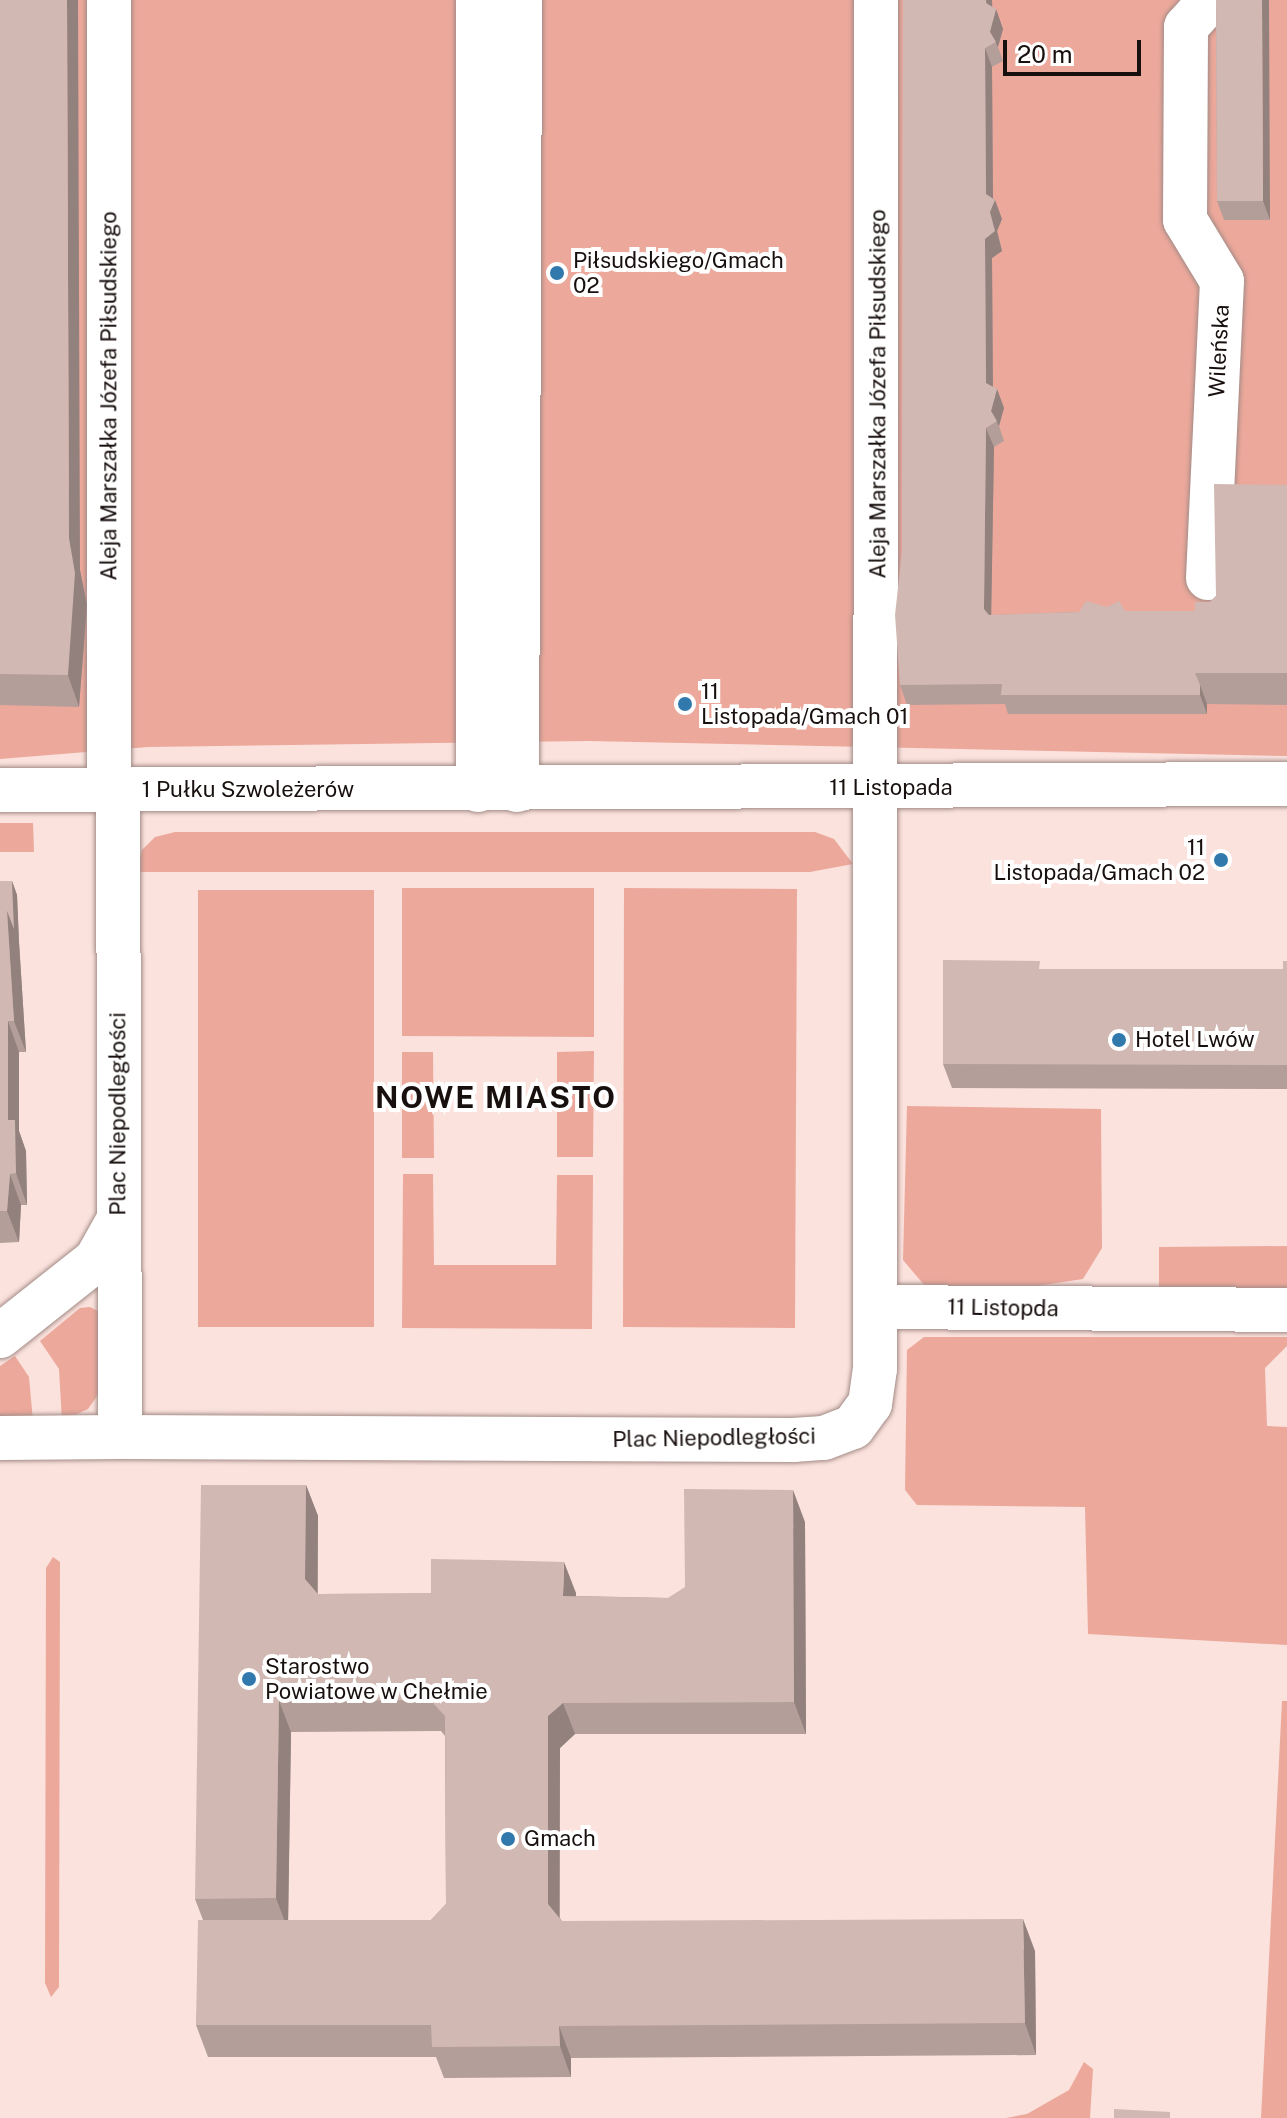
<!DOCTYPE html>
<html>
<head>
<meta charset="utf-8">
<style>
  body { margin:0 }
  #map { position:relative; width:1287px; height:2118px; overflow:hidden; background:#fbe2dd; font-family:"Public Sans",sans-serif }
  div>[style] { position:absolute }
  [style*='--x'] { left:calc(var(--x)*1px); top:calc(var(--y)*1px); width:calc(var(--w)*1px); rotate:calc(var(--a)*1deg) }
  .green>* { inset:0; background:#eca89b }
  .roads { filter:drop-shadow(0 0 2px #a28b86) drop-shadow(0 0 2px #a28b86) }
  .minor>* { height:44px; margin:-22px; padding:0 22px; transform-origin:22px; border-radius:22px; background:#fff }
  .wall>* { inset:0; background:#b49e9a }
  .shaded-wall>* { inset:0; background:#92817d }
  .building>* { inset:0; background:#d1b8b3 }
  .dots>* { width:22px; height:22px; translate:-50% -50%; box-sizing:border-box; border:4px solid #fff; border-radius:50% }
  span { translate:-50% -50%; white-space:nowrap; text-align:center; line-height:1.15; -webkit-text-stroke:8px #fff; paint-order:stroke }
  .poi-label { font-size:22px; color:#18100e }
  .left { translate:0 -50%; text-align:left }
  .right { translate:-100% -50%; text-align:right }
  .street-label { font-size:22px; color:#18100e }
  .district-label { font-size:30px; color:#18100e; font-weight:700; letter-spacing:2px }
  .scale { position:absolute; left:1003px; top:40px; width:138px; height:36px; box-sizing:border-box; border:4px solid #18100e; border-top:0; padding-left:10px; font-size:24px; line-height:28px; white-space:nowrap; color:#18100e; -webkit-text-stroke:6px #fff; paint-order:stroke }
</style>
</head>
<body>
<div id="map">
  <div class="green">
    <div style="clip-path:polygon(0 0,1287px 0,1287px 756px,589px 741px,148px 747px,0 759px)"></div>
    <div style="clip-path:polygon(0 823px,33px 823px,34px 852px,0 852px)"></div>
    <div style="clip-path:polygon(175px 832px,815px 832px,834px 839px,853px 864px,810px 872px,136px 872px,142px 850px,155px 837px)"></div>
    <div style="clip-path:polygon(402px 888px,594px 888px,594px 1037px,402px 1036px)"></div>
    <div style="clip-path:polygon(624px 888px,797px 889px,795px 1328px,623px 1327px)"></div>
    <div style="clip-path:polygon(198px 890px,374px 890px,374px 1327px,198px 1327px)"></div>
    <div style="clip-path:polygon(594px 1051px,593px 1157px,557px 1157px,557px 1052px)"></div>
    <div style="clip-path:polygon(402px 1052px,433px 1052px,434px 1158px,402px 1158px)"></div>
    <div style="clip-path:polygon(907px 1106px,1101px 1109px,1102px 1248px,1083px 1279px,1036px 1286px,925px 1286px,903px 1260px)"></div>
    <div style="clip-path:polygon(403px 1174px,433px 1174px,434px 1265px,556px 1265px,557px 1175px,593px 1175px,592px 1329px,402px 1328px)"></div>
    <div style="clip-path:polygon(1287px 1246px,1287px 1310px,1159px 1309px,1159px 1247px)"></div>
    <div style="clip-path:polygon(90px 1307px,98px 1311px,102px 1389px,88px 1409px,62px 1421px,59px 1369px,40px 1341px,80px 1308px)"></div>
    <div style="clip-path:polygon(924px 1337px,1287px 1337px,1287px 1346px,1265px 1368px,1267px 1426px,1287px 1427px,1287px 1645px,1088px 1634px,1085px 1507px,917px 1505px,905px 1490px,907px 1350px)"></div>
    <div style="clip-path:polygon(15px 1356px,29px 1377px,33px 1421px,0 1421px,0 1366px)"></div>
    <div style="clip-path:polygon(53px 1557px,60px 1562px,59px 1987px,51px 1997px,45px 1983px,46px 1568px)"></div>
    <div style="clip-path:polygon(1282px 1701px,1287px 1701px,1287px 2118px,1261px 2118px)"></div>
    <div style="clip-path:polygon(1084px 2062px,1093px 2069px,1090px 2118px,1006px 2118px,1027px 2114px,1069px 2090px)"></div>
  </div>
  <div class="roads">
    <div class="minor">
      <div style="--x:109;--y:0;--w:791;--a:90"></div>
      <div style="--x:478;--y:0;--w:790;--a:90"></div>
      <div style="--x:1208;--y:578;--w:297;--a:-87.3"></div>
      <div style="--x:1222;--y:281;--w:71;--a:-121.2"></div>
      <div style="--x:1185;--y:220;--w:193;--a:-89.7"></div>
      <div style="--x:1186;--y:27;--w:36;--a:-48"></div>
      <div style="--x:0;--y:790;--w:1287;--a:-0.27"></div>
      <div style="--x:517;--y:790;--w:790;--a:-89.78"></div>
      <div style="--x:118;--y:791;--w:646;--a:89.82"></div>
      <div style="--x:120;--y:1437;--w:673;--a:0.26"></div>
      <div style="--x:793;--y:1440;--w:31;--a:-4"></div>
      <div style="--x:824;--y:1438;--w:31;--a:-21"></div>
      <div style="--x:853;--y:1427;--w:29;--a:-54"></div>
      <div style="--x:870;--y:1404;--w:35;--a:-82"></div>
      <div style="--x:875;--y:1369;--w:1369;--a:-89.96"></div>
      <div style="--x:876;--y:1307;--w:411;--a:0.4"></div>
      <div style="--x:0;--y:1336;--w:122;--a:-38.4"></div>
      <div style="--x:96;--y:1260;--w:47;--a:-60.7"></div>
      <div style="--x:0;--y:1438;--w:120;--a:-0.5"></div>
    </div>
  </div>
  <div class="wall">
    <div style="clip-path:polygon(0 0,80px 570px,87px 605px,79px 707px,0 705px)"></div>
    <div style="clip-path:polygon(1216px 0,1270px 220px,1224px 220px,1217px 201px)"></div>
    <div style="clip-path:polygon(992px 7px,996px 9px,1003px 29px,998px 47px,1003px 61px,992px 67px,993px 198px,995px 200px,1002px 219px,997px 231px,1002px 251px,992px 258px,993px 387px,997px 389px,1004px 408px,999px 426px,1004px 441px,994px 447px,991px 615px,1079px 612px,1107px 607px,1125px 611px,1195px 611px,1210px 602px,1216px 596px,1287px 485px,1287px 705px,1207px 704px,1207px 714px,1008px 714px,1005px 704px,907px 705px,900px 685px,902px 551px)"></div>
    <div style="clip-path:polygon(0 881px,12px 881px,17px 895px,19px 942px,26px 1052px,19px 1052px,19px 1131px,26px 1151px,27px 1205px,21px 1205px,19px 1242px,0 1243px)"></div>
    <div style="clip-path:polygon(1287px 961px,1287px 1089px,952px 1088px,943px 1064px,1283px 969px)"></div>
    <div style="clip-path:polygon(evenodd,306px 1485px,318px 1516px,318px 1594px,576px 1593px,576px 1596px,668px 1598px,805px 1522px,806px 1734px,575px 1734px,560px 1748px,560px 1918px,562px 1921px,1035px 1951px,1036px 2055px,571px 2058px,571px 2077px,444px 2078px,436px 2057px,208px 2057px,196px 2025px,203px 1920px,195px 1899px,306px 1485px,441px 1731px,445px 1736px,446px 1904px,431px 1920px,288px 1920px,291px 1732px,441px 1731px)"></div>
  </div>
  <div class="shaded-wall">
    <div style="clip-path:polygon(67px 0,78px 0,80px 570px,87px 605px,79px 707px,68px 675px,69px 538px)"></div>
    <div style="clip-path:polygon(986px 0,992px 0,993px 21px,996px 9px,1003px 29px,998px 47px,990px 32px)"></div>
    <div style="clip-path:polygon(1262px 0,1269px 0,1270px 220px,1263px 201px)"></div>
    <div style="clip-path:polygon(985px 48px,992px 67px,993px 204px,995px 200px,1002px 219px,997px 231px,1002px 251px,992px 258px,993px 402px,986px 383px,985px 239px,990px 212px,986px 194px)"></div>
    <div style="clip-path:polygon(997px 389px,1004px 408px,999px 426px,991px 411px)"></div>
    <div style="clip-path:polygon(986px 428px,994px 447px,991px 628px,984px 609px)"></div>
    <div style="clip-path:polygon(1200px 685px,1207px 704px,1207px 714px,1200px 695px)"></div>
    <div style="clip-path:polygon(12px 881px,17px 895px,19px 942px,26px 1052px,14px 1021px,7px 911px)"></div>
    <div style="clip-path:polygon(8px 1021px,19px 1052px,19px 1131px,26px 1151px,27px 1205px,16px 1173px,8px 1120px)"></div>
    <div style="clip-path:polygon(10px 1174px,21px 1205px,19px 1242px,7px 1211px)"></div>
    <div style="clip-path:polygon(306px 1485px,318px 1516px,317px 1610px,305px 1579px)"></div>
    <div style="clip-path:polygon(793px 1490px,805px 1522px,806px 1734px,794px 1702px)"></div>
    <div style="clip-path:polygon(564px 1562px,576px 1593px,575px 1628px,563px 1596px)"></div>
    <div style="clip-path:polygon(279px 1701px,291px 1732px,288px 1930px,276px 1898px)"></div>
    <div style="clip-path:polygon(563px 1703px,575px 1734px,560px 1748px,559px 1936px,548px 1904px,548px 1716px)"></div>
    <div style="clip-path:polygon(1023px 1919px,1035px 1951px,1036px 2055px,1025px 2023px)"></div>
    <div style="clip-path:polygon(559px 2026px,571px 2058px,571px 2077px,560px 2046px)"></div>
  </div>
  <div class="building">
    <div style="clip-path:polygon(0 0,67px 0,69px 538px,75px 573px,68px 675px,0 674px)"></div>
    <div style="clip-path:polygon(903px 0,986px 0,986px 3px,996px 9px,990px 32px,996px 42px,985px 48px,986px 194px,995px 200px,990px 212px,995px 231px,985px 239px,986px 383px,997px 389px,991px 411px,997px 421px,986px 428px,984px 609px,989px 615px,1079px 612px,1086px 601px,1107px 607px,1119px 601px,1125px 611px,1195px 611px,1195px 673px,1200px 685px,1200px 695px,1001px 695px,1002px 684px,900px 685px,895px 615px,902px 551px)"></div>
    <div style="clip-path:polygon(1216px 0,1262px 0,1263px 201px,1217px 201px)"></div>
    <div style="clip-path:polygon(1214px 484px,1287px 485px,1287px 673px,1195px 673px,1195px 602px,1210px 602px,1216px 596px)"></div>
    <div style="clip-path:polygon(0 881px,12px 881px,14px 929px,7px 911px,0 911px)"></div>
    <div style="clip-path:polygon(0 911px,7px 911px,14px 1021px,8px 1021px,8px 1120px,15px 1120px,16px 1173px,10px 1174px,7px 1211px,0 1211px)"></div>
    <div style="clip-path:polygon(943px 960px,1040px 961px,1039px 969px,1283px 969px,1283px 961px,1287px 961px,1287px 1065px,943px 1064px)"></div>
    <div style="clip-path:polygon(201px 1485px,306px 1485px,305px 1579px,318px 1594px,431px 1593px,431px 1559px,488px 1560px,564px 1562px,563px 1596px,668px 1598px,685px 1587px,684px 1489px,793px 1490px,794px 1702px,563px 1703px,548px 1716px,548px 1904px,562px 1921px,1023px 1919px,1025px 2023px,559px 2026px,560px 2046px,432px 2047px,431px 2025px,196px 2025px,198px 1920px,431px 1920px,446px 1904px,445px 1716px,430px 1700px,279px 1701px,276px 1898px,195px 1899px)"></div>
    <div style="clip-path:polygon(1114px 2109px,1170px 2112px,1170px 2118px,1114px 2118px)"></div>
  </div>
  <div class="dots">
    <div style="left:557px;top:273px;background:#3179ad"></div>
    <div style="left:685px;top:704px;background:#3179ad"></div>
    <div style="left:1221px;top:860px;background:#3179ad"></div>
    <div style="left:1119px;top:1040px;background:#3179ad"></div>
    <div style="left:249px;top:1679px;background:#3179ad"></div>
    <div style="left:508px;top:1839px;background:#3179ad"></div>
  </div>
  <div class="poi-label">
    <span class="left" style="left:573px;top:273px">Piłsudskiego/Gmach<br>02</span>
    <span class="left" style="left:701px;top:704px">11<br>Listopada/Gmach 01</span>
    <span class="right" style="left:1205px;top:860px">11<br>Listopada/Gmach 02</span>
    <span class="left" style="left:1135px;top:1040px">Hotel Lwów</span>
    <span class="left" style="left:265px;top:1679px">Starostwo<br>Powiatowe w Chełmie</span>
    <span class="left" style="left:524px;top:1839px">Gmach</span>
  </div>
  <div class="street-label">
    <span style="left:1219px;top:351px;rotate:-87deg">Wileńska</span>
    <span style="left:878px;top:394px;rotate:-90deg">Aleja Marszałka Józefa Piłsudskiego</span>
    <span style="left:109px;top:396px;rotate:-90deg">Aleja Marszałka Józefa Piłsudskiego</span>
    <span style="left:891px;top:788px">11 Listopada</span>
    <span style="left:248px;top:790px">1 Pułku Szwoleżerów</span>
    <span style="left:118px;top:1114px;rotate:-90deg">Plac Niepodległości</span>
    <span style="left:1003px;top:1308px;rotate:1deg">11 Listopda</span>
    <span style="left:714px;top:1438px;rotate:-1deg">Plac Niepodległości</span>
  </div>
  <div class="district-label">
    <span style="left:496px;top:1097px">NOWE MIASTO</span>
  </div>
  <div class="scale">20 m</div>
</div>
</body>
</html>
